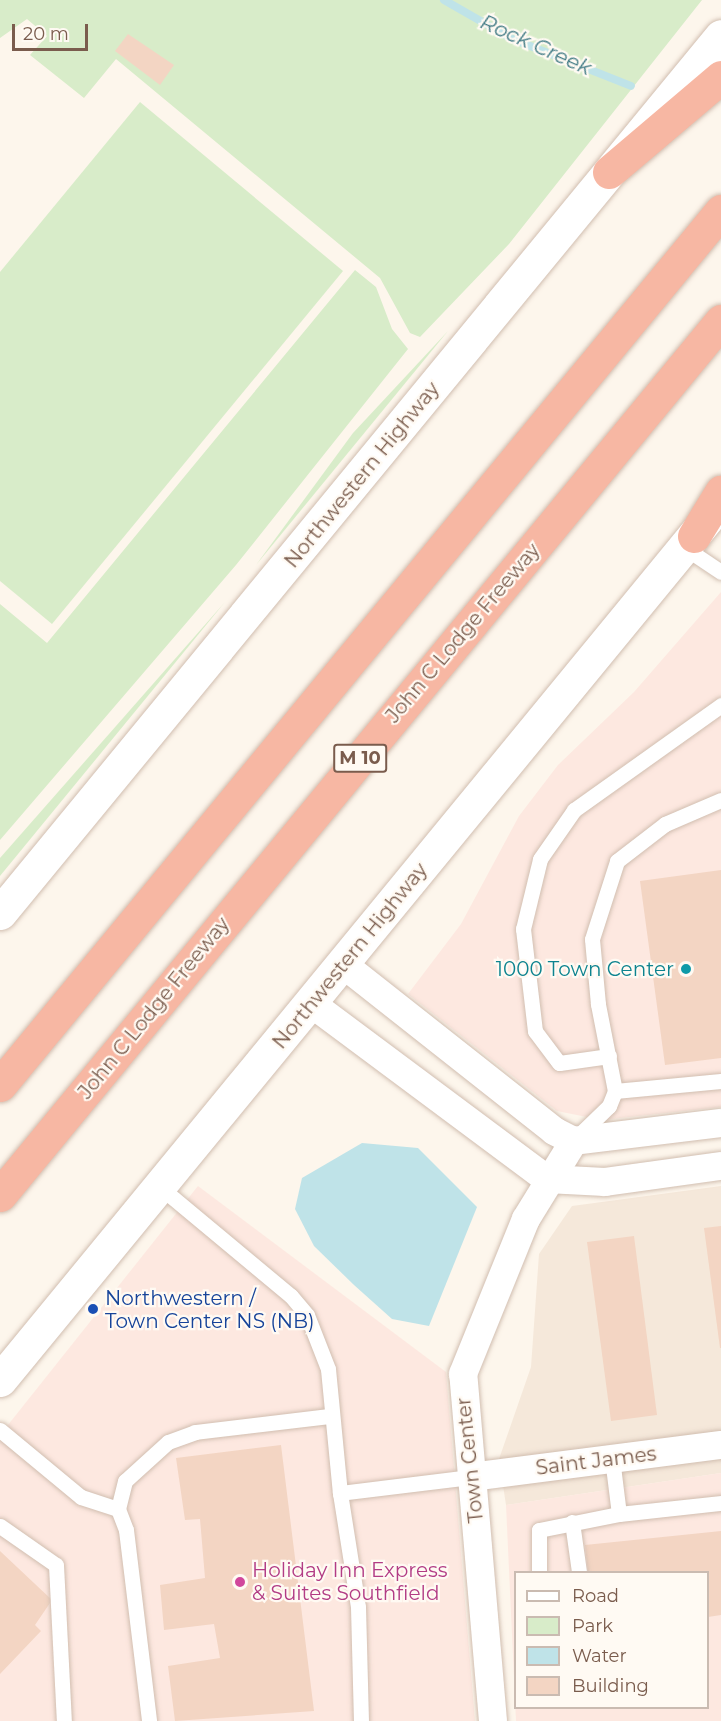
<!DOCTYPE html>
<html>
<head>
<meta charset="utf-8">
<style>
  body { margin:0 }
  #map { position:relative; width:721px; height:1721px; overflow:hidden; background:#fdf6ec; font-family:Montserrat,sans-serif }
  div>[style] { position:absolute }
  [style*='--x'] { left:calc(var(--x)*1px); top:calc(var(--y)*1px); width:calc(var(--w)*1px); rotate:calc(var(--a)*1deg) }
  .residential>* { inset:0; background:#f5e8da }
  .commercial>* { inset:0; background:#fde8e0 }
  .green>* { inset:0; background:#d8ecc9 }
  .water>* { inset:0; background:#bfe3e8 }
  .stream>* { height:8px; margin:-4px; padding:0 4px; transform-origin:4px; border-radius:4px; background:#bfe3e8 }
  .building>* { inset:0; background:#f3d5c3 }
  .roads { filter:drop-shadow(0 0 2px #d1beb0) drop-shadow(0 0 2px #d1beb0) }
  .service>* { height:15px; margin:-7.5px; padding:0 7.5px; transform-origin:7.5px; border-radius:7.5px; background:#fff }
  .minor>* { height:28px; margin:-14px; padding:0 14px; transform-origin:14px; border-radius:14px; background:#fff }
  .secondary>* { height:33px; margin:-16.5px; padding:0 16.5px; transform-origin:16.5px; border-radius:16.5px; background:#fff }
  .motorway>* { height:33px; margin:-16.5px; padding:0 16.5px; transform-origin:16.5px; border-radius:16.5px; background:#f7b7a3 }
  .dots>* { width:16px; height:16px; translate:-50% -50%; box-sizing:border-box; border:3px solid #fffaf3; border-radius:50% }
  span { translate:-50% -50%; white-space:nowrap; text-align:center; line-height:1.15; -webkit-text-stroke:4.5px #fffaf3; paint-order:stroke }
  .shield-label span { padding:2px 4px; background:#fffaf3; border:2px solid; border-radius:4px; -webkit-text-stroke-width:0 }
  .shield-label { font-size:18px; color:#7a5c4d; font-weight:700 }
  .street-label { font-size:20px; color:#7a5c4d }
  .culture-label { font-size:20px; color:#0d838f }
  .right { translate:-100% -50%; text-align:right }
  .transit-label { font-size:20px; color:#164399 }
  .left { translate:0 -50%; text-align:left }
  .hotel-label { font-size:20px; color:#b23c85 }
  .water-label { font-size:21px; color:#437c86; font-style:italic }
  .legend { position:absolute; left:514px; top:1571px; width:195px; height:138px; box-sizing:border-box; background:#fffaf3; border:2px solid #cabbb1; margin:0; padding:8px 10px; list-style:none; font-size:18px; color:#7a5c4d }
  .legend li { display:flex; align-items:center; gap:12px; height:30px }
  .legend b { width:30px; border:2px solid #cabbb1 }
  .scale { position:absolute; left:12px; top:24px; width:76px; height:27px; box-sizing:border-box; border:3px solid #7a5c4d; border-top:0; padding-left:8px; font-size:18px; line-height:21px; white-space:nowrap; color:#7a5c4d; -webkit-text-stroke:4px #fffaf3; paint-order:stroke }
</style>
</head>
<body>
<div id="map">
  <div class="residential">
    <div style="clip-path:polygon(721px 1186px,721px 1473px,506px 1505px,499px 1459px,531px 1367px,539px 1254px,572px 1206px)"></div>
  </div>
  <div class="commercial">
    <div style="clip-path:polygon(721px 592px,721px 1107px,602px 1120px,557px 1111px,408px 994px,461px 924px,519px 816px,558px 765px,634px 692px)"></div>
    <div style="clip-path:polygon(198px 1186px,446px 1372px,475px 1721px,0 1721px,0 1435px)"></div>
    <div style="clip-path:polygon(evenodd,721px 1473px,721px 1721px,516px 1721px,506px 1505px,721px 1473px,516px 1572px,708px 1572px,708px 1708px,516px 1708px,516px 1572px)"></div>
  </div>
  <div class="green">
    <div style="clip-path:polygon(0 0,702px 0,509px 244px,420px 337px,410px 333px,380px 278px,116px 59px,84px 98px,30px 55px,47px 36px,27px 19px,0 38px)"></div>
    <div style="clip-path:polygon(140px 102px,343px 271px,52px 624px,0 581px,0 272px)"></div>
    <div style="clip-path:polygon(355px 270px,376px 287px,392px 329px,408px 349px,236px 565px,0 840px,0 604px,47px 643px)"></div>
    <div style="clip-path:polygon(448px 331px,256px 565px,353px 433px)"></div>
    <div style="clip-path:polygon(225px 602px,0 876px,0 858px)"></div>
  </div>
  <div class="water">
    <div style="clip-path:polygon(362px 1143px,418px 1148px,477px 1207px,429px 1326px,392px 1319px,354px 1285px,314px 1246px,295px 1209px,302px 1178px)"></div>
  </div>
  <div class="stream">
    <div style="--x:444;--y:0;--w:76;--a:29.9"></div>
    <div style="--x:510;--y:38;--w:130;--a:21.6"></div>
  </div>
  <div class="building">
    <div style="clip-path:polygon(128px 34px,174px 65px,160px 85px,115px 51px)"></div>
    <div style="clip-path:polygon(721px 870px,721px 1058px,665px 1065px,640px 881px)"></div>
    <div style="clip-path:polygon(721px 1226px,721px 1348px,720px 1348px,704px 1228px)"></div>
    <div style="clip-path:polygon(634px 1236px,657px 1415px,611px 1421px,587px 1242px)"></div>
    <div style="clip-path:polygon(281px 1445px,314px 1711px,175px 1721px,168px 1666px,220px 1658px,214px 1624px,164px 1630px,160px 1585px,205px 1578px,200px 1519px,185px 1520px,176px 1458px)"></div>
    <div style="clip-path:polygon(721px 1531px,721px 1615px,708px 1617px,708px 1572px,588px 1572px,585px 1545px)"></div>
    <div style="clip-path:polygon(0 1551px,52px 1600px,35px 1625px,41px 1631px,0 1674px)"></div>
  </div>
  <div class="roads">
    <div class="service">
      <div style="--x:685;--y:548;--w:43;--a:33.7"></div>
      <div style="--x:609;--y:1056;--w:50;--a:172"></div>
      <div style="--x:559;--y:1063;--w:40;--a:-127"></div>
      <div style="--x:535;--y:1031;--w:103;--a:-96.7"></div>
      <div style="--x:523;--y:929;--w:72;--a:-76.3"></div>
      <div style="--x:540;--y:859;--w:60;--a:-55.2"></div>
      <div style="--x:574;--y:810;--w:181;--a:-35.5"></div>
      <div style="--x:615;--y:1091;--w:106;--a:-5.4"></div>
      <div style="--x:576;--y:1138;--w:46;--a:-44.1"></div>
      <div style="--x:609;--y:1106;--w:16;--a:-68"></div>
      <div style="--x:615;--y:1091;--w:89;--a:-101.1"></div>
      <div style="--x:598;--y:1004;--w:65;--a:-95.3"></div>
      <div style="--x:592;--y:939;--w:82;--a:-72.2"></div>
      <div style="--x:617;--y:861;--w:61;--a:-37.6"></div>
      <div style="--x:665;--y:824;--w:61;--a:-23.2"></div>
      <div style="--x:160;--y:1187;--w:170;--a:39.8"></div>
      <div style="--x:291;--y:1296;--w:25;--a:50"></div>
      <div style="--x:307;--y:1315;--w:58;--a:68.7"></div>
      <div style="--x:328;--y:1369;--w:125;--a:84.5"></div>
      <div style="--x:340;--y:1493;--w:132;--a:-7"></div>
      <div style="--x:0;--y:1430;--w:105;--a:39.6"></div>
      <div style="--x:81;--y:1497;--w:39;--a:18"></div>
      <div style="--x:118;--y:1509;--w:22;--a:69"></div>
      <div style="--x:126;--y:1530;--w:192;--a:83.1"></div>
      <div style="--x:612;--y:1458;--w:56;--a:82.9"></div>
      <div style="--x:619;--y:1514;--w:103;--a:-6.2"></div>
      <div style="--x:340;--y:1493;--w:115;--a:81"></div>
      <div style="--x:358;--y:1607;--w:114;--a:88.5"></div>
      <div style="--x:118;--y:1509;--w:29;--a:-76"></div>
      <div style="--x:125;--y:1481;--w:58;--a:-42.2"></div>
      <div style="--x:168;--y:1442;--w:29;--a:-20"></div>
      <div style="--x:195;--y:1432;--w:136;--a:-6.8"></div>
      <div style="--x:572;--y:1522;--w:50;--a:82"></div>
      <div style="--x:0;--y:1526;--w:68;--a:34.9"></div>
      <div style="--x:56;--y:1565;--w:156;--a:87.1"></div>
      <div style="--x:539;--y:1572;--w:42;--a:-90"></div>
      <div style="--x:539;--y:1530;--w:82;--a:-11.3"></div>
    </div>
    <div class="minor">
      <div style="--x:344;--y:965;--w:268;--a:38.3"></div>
      <div style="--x:554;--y:1131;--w:22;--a:27"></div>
      <div style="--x:574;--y:1141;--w:148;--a:-7"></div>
      <div style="--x:312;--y:1004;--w:293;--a:36.7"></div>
      <div style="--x:547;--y:1179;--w:58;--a:3"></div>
      <div style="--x:605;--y:1182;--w:117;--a:-7.9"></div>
      <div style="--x:471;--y:1477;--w:252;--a:-7.3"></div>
      <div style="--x:493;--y:1721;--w:348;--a:-94.9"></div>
      <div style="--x:463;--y:1374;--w:167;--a:-67.9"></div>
      <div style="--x:526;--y:1219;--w:92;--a:-58.4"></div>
    </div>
    <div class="secondary">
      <div style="--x:0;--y:913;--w:1135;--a:-50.58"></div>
      <div style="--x:0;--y:1380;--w:1122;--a:-50.61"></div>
    </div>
    <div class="motorway">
      <div style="--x:609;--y:172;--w:147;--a:-40.3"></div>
      <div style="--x:694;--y:536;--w:52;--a:-58.5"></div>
      <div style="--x:0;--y:1085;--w:1133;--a:-50.48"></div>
      <div style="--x:0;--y:1195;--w:1133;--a:-50.48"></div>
    </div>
  </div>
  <div class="dots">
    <div style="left:686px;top:969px;background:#0f9aa8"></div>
    <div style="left:93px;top:1309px;background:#1a4fb4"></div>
    <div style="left:240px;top:1582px;background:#d1479c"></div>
  </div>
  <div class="shield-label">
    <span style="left:360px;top:758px">M 10</span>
  </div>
  <div class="street-label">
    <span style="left:362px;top:475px;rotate:-51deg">Northwestern Highway</span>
    <span style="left:463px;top:633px;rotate:-50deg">John C Lodge Freeway</span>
    <span style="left:350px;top:956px;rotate:-51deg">Northwestern Highway</span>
    <span style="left:154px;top:1008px;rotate:-51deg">John C Lodge Freeway</span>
    <span style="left:470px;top:1460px;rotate:-96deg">Town Center</span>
    <span style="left:596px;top:1461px;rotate:-7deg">Saint James</span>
  </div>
  <div class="culture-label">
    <span class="right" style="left:674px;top:969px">1000 Town Center</span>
  </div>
  <div class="transit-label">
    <span class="left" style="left:105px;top:1310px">Northwestern /<br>Town Center NS (NB)</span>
  </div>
  <div class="hotel-label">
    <span class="left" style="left:252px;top:1582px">Holiday Inn Express<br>&amp; Suites Southfield</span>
  </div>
  <div class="water-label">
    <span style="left:536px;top:45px;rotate:24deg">Rock Creek</span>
  </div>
  <ul class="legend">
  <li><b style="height:8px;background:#fff"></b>Road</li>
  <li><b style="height:16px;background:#d8ecc9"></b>Park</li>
  <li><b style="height:16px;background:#bfe3e8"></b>Water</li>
  <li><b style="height:16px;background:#f3d5c3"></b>Building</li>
  </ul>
  <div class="scale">20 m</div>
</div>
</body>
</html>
